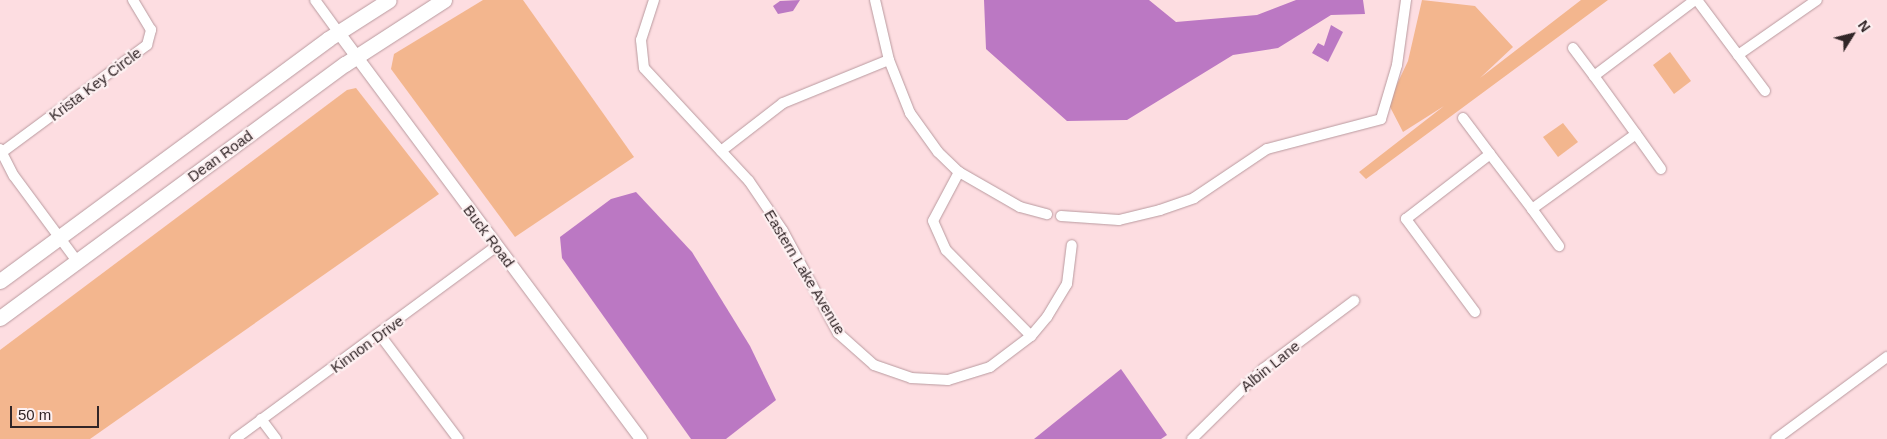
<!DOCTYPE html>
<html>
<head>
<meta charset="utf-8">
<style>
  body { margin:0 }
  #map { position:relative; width:1887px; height:439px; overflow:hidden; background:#fddde1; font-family:Helvetica,sans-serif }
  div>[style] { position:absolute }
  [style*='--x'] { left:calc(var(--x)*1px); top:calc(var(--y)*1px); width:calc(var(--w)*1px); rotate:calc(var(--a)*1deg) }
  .green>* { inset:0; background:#f3b68e }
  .water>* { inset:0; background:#bb78c3 }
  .roads { filter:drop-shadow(0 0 1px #b99a9f) drop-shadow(0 0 1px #b99a9f) }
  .minor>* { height:10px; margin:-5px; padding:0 5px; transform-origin:5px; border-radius:5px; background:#fff }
  .tertiary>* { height:12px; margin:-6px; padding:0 6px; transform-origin:6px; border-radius:6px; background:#fff }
  .secondary>* { height:15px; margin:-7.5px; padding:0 7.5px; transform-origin:7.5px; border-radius:7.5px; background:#fff }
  span { translate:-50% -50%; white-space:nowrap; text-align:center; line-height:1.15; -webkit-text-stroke:4.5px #fdf0f1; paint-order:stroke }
  .street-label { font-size:15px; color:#312527 }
  .north { position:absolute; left:1827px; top:10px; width:50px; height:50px; -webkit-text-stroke:4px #fdf0f1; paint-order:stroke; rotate:54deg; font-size:14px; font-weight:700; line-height:20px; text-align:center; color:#312527 }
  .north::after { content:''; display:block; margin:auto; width:18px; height:22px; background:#312527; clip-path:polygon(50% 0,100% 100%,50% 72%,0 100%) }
  .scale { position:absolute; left:10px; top:406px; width:89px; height:22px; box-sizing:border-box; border:2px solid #312527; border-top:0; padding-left:6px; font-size:15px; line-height:18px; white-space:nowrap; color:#312527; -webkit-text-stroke:4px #fdf0f1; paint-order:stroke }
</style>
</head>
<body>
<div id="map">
  <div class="green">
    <div style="clip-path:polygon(483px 0,523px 0,634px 157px,515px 237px,391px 69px,394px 54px)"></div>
    <div style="clip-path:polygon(1422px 0,1475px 6px,1513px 47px,1480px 78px,1581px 0,1608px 0,1366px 179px,1359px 172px,1444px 106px,1403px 132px,1388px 103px,1408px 61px)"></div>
    <div style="clip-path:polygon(1670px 52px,1691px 81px,1674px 94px,1653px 65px)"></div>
    <div style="clip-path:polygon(356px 88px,439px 194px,90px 439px,0 439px,0 350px,347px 90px)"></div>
    <div style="clip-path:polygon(1563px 123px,1578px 142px,1558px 157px,1543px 137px)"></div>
  </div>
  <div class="water">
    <div style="clip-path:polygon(800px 0,793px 11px,778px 14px,773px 6px,780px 1px)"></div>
    <div style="clip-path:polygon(984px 0,1149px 0,1176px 22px,1257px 15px,1296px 0,1363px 0,1365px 14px,1331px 15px,1278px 48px,1233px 55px,1127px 120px,1067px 121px,986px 49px)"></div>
    <div style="clip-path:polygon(1331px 25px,1343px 32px,1328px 62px,1312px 53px,1318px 43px,1324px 46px)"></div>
    <div style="clip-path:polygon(636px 192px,692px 252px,750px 346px,776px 400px,726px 439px,691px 439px,562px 258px,560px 237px,611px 199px)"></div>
    <div style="clip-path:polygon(1121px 369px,1167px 435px,1161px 439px,1034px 439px)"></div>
  </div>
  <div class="roads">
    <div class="minor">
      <div style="--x:315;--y:0;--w:41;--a:54"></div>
      <div style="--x:654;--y:0;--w:42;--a:108"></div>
      <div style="--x:641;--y:40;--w:28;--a:84"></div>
      <div style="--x:644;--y:68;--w:154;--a:47.1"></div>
      <div style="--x:749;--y:181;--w:60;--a:55.8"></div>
      <div style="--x:783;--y:231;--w:116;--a:61.7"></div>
      <div style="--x:838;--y:333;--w:48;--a:41.6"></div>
      <div style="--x:874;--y:365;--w:39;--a:19"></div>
      <div style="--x:911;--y:378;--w:37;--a:3"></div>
      <div style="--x:948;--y:380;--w:44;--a:-17.2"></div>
      <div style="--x:990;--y:367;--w:51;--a:-37.1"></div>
      <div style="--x:1031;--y:336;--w:25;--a:-50"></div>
      <div style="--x:1047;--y:317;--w:39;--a:-59"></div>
      <div style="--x:1067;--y:284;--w:39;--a:-83"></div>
      <div style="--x:875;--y:0;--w:62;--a:76.9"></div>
      <div style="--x:889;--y:60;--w:57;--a:68.4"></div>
      <div style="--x:910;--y:113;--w:48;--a:54.3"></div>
      <div style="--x:938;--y:152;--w:29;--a:44"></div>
      <div style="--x:959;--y:172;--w:70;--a:29.8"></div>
      <div style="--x:1020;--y:207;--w:28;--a:15"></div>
      <div style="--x:1697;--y:0;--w:69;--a:53.3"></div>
      <div style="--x:1738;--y:55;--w:96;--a:-34.8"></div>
      <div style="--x:1573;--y:48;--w:35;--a:53"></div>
      <div style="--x:1738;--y:55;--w:45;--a:53.1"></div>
      <div style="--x:1463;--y:118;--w:45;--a:53.1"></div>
      <div style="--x:1636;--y:134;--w:43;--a:54.5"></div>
      <div style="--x:0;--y:149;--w:30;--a:63"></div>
      <div style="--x:14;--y:176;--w:106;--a:53.5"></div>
      <div style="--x:721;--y:151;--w:78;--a:-37.7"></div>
      <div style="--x:783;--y:103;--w:114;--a:-22.1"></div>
      <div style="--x:1;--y:153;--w:182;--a:-36.5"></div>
      <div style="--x:147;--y:45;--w:16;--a:-75"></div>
      <div style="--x:151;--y:30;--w:35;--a:-121"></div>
      <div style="--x:959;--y:172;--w:55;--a:118"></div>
      <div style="--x:933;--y:221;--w:32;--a:66"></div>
      <div style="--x:946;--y:250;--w:121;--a:45.3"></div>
      <div style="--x:1532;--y:209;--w:46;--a:53.9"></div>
      <div style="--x:1061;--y:216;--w:58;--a:3.9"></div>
      <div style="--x:1119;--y:220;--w:42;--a:-13.7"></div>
      <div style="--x:1160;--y:210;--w:36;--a:-19"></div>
      <div style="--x:1194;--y:198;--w:88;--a:-33.9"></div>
      <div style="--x:1267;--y:149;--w:118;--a:-14.7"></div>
      <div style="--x:1381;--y:119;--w:56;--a:-73.5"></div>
      <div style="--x:1397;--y:65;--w:66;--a:-82.1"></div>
      <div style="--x:1475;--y:312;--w:116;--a:-126.6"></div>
      <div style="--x:1406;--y:219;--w:106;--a:-37.7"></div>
      <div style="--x:1490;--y:154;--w:69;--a:52.6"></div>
      <div style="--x:1532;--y:209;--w:128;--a:-35.8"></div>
      <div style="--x:1636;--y:134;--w:72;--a:-125.9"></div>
      <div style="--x:1594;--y:76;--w:126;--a:-37"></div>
      <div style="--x:380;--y:335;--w:130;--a:53.1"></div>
      <div style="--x:261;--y:419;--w:25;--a:53"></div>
      <div style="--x:235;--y:439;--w:325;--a:-36.4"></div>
      <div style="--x:1192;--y:439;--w:100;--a:-44.6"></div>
      <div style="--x:1263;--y:369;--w:114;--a:-36.8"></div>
      <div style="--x:1776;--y:439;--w:138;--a:-36.5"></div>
    </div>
    <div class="tertiary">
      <div style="--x:339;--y:33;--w:506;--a:53.36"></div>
    </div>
    <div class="secondary">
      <div style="--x:0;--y:281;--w:408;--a:-36.4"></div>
      <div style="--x:328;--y:39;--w:72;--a:-32.6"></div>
      <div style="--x:0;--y:318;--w:428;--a:-36.4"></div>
      <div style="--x:345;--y:64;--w:118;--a:-32.9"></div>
    </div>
  </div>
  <div class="street-label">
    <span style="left:95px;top:84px;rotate:-37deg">Krista Key Circle</span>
    <span style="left:220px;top:156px;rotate:-36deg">Dean Road</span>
    <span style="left:489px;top:236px;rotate:53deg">Buck Road</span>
    <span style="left:805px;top:272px;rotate:59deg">Eastern Lake Avenue</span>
    <span style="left:367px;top:344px;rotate:-36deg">Kinnon Drive</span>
    <span style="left:1270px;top:366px;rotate:-39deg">Albin Lane</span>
  </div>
  <div class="north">N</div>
  <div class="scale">50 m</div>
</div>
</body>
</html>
